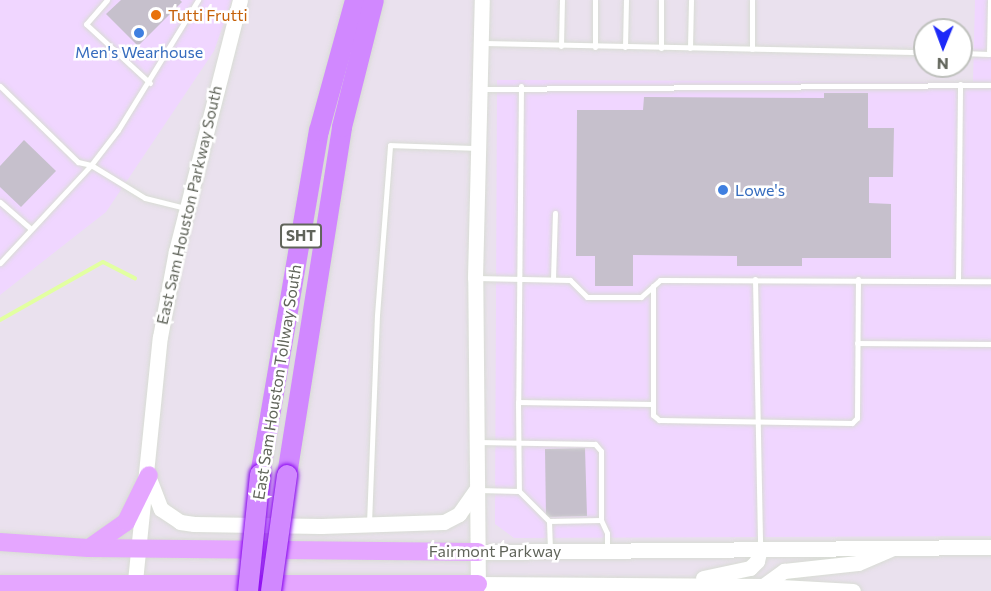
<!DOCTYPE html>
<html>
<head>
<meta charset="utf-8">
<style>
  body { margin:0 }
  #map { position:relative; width:991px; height:591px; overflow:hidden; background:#eae1ee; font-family:Commissioner,sans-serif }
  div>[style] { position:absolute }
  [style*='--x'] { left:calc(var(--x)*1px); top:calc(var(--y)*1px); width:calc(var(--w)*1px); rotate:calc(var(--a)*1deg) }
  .commercial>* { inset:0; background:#f0d6ff }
  .stream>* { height:4px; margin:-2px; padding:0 2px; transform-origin:2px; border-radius:2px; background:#e2ffa1 }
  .building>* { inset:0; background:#c6c0cc }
  .roads { filter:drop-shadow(0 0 2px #d8dcd4) drop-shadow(0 0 2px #d8dcd4) }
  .service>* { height:5px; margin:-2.5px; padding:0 2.5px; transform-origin:2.5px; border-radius:2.5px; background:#fff }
  .secondary>* { height:15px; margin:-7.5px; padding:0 7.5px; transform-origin:7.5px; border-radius:7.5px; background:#fff }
  .primary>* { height:18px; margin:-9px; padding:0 9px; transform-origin:9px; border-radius:9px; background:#e5a6ff }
  .motorway>* { height:20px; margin:-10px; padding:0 10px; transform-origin:10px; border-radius:10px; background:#d188ff }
  .bridges { filter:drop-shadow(0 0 2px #8600f0) drop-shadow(0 0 2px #8600f0) }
  .motorway-bridge>* { height:20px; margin:-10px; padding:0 10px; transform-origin:10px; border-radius:10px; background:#d188ff }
  .dots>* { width:16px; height:16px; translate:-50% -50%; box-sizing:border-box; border:3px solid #fff; border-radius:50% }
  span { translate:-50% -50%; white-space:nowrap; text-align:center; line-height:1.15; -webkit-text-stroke:5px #fff; paint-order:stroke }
  .shield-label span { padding:2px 4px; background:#fff; border:2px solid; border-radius:4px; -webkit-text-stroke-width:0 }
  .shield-label { font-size:15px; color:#60645a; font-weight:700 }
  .food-label { font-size:16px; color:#c56008 }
  .left { translate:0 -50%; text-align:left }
  .shop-label { font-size:16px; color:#366cbe }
  .street-label { font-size:16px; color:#60645a }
  .north { position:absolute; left:913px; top:18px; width:60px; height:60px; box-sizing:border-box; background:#fff; border:2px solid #bfc1bd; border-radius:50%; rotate:181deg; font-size:16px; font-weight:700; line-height:24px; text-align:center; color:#60645a }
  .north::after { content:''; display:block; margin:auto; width:21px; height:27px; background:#1d29f8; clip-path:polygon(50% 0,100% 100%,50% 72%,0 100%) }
</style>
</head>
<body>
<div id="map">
  <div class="commercial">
    <div style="clip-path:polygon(0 0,232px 0,214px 51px,106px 212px,0 295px)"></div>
    <div style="clip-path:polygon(975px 0,991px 0,991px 536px,514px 538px,495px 524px,497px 80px,973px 82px)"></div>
  </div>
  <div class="stream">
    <div style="--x:0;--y:320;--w:118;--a:-29.4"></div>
    <div style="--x:103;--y:262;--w:36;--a:27"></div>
  </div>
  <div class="building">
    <div style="clip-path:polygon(121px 0,180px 0,182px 2px,138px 46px,106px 14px)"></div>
    <div style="clip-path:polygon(824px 93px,868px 93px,868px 128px,894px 128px,893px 177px,869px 177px,869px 203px,891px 204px,891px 258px,802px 258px,802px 266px,737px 266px,737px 256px,633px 255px,633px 286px,595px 286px,595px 256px,576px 256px,577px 110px,643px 110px,644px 97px,824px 98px)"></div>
    <div style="clip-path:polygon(24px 140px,56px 171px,21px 207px,0 187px,0 166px)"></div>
    <div style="clip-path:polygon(585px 448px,587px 516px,546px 517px,545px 449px)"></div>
  </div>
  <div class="roads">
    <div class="service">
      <div style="--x:107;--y:0;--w:32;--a:131"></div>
      <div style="--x:86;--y:24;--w:87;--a:42.7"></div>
      <div style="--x:595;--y:0;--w:47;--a:90"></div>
      <div style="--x:484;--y:43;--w:441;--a:1.2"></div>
      <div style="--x:561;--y:46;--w:46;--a:-88.8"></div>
      <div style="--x:625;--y:47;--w:47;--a:-88.8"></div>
      <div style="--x:661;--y:48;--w:48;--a:-90"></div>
      <div style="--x:690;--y:48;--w:48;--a:-88.8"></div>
      <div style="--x:752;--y:49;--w:49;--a:-90"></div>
      <div style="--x:961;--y:53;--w:28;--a:2"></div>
      <div style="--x:989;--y:54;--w:54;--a:-88.9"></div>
      <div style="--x:0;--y:86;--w:109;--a:44.3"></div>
      <div style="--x:78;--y:162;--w:13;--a:13"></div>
      <div style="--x:91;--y:165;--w:63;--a:31.4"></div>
      <div style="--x:145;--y:198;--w:41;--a:14"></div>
      <div style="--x:521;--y:86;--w:316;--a:90.5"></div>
      <div style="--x:518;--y:402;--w:135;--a:0.8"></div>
      <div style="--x:653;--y:404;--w:11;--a:90"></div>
      <div style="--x:653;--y:415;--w:8;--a:40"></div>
      <div style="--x:659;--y:420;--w:193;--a:0.9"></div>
      <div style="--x:852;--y:423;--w:7;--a:-45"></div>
      <div style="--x:857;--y:418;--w:139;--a:-89.6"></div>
      <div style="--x:483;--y:89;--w:508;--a:-0.45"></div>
      <div style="--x:0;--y:202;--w:41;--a:41.1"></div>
      <div style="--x:0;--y:263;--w:134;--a:-47.1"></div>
      <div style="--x:91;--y:165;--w:44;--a:-52.4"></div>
      <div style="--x:118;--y:130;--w:153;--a:-58.4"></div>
      <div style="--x:476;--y:278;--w:94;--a:1.2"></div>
      <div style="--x:570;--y:280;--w:24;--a:45"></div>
      <div style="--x:587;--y:297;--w:54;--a:0"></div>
      <div style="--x:641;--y:297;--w:25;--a:-42"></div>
      <div style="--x:660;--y:280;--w:331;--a:0.2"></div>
      <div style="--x:553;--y:279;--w:66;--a:-88.3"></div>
      <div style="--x:755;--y:279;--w:267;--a:88.9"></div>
      <div style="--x:958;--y:281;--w:197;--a:-89.4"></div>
      <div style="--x:653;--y:286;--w:118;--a:90"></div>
      <div style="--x:857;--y:343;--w:134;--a:0.4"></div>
      <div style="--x:518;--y:402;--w:89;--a:89.4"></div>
      <div style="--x:519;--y:491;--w:42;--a:45"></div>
      <div style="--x:549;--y:521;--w:52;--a:-1.1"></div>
      <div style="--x:601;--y:520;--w:14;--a:65"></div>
      <div style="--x:607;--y:533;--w:17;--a:90"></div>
      <div style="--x:477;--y:442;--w:118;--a:1"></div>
      <div style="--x:595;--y:444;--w:9;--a:49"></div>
      <div style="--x:601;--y:451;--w:69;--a:90"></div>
      <div style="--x:478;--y:490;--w:41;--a:1.4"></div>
      <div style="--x:549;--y:521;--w:28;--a:88"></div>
      <div style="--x:369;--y:523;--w:208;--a:-87.8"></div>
      <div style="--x:377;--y:315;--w:170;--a:-85.6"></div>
      <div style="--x:390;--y:145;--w:87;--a:2"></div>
    </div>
    <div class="secondary">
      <div style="--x:150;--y:481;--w:30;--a:69"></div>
      <div style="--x:161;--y:509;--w:23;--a:34"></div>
      <div style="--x:180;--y:522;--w:14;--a:8"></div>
      <div style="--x:194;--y:524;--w:127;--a:0.9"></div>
      <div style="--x:321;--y:526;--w:123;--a:-1.9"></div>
      <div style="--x:444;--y:522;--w:17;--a:-28"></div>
      <div style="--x:459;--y:514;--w:29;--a:-55"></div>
      <div style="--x:478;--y:552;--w:513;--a:-0.56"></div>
      <div style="--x:703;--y:578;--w:48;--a:-12"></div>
      <div style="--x:750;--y:568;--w:10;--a:-45"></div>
      <div style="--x:757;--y:561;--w:13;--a:-77"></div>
      <div style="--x:478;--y:584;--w:285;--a:0.4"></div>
      <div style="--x:763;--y:586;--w:90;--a:3.2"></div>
      <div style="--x:763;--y:586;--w:26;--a:-36"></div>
      <div style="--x:784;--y:571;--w:74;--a:-6.2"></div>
      <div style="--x:858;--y:563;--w:36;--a:-23"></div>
      <div style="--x:134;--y:591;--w:255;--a:-84.2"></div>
      <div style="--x:160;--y:337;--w:87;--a:-79.5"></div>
      <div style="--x:176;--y:251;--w:259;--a:-75.7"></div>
      <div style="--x:478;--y:591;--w:313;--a:-90.5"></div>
      <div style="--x:475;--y:278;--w:278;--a:-88.6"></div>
    </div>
    <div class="primary">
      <div style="--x:0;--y:542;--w:88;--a:3.9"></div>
      <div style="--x:88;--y:548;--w:390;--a:0.6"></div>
      <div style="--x:89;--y:548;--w:45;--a:-35.1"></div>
      <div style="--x:126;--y:522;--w:52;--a:-63.9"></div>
      <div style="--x:0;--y:584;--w:478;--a:0"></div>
    </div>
    <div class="motorway">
      <div style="--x:260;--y:475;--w:349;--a:-80.3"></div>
      <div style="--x:319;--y:131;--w:136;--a:-74.6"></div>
      <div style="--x:287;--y:475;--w:352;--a:-81"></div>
      <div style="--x:342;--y:127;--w:131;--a:-75.9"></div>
    </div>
  </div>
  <div class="bridges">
    <div class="motorway-bridge">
      <div style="--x:248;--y:591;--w:117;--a:-84.1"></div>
      <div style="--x:271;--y:591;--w:117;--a:-82.1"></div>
    </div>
  </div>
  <div class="dots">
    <div style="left:156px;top:15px;background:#e8710a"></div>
    <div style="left:139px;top:33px;background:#3f7fe0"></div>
    <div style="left:723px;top:190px;background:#3f7fe0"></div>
  </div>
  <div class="shield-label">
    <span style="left:301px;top:236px">SHT</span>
  </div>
  <div class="food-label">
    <span class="left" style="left:168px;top:15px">Tutti Frutti</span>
  </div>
  <div class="shop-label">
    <span style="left:139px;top:52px">Men's Wearhouse</span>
    <span class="left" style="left:735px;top:190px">Lowe's</span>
  </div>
  <div class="street-label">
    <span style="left:189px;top:205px;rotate:-77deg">East Sam Houston Parkway South</span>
    <span style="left:277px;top:382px;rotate:-81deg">East Sam Houston Tollway South</span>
    <span style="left:495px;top:551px">Fairmont Parkway</span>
  </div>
  <div class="north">N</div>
</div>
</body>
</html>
